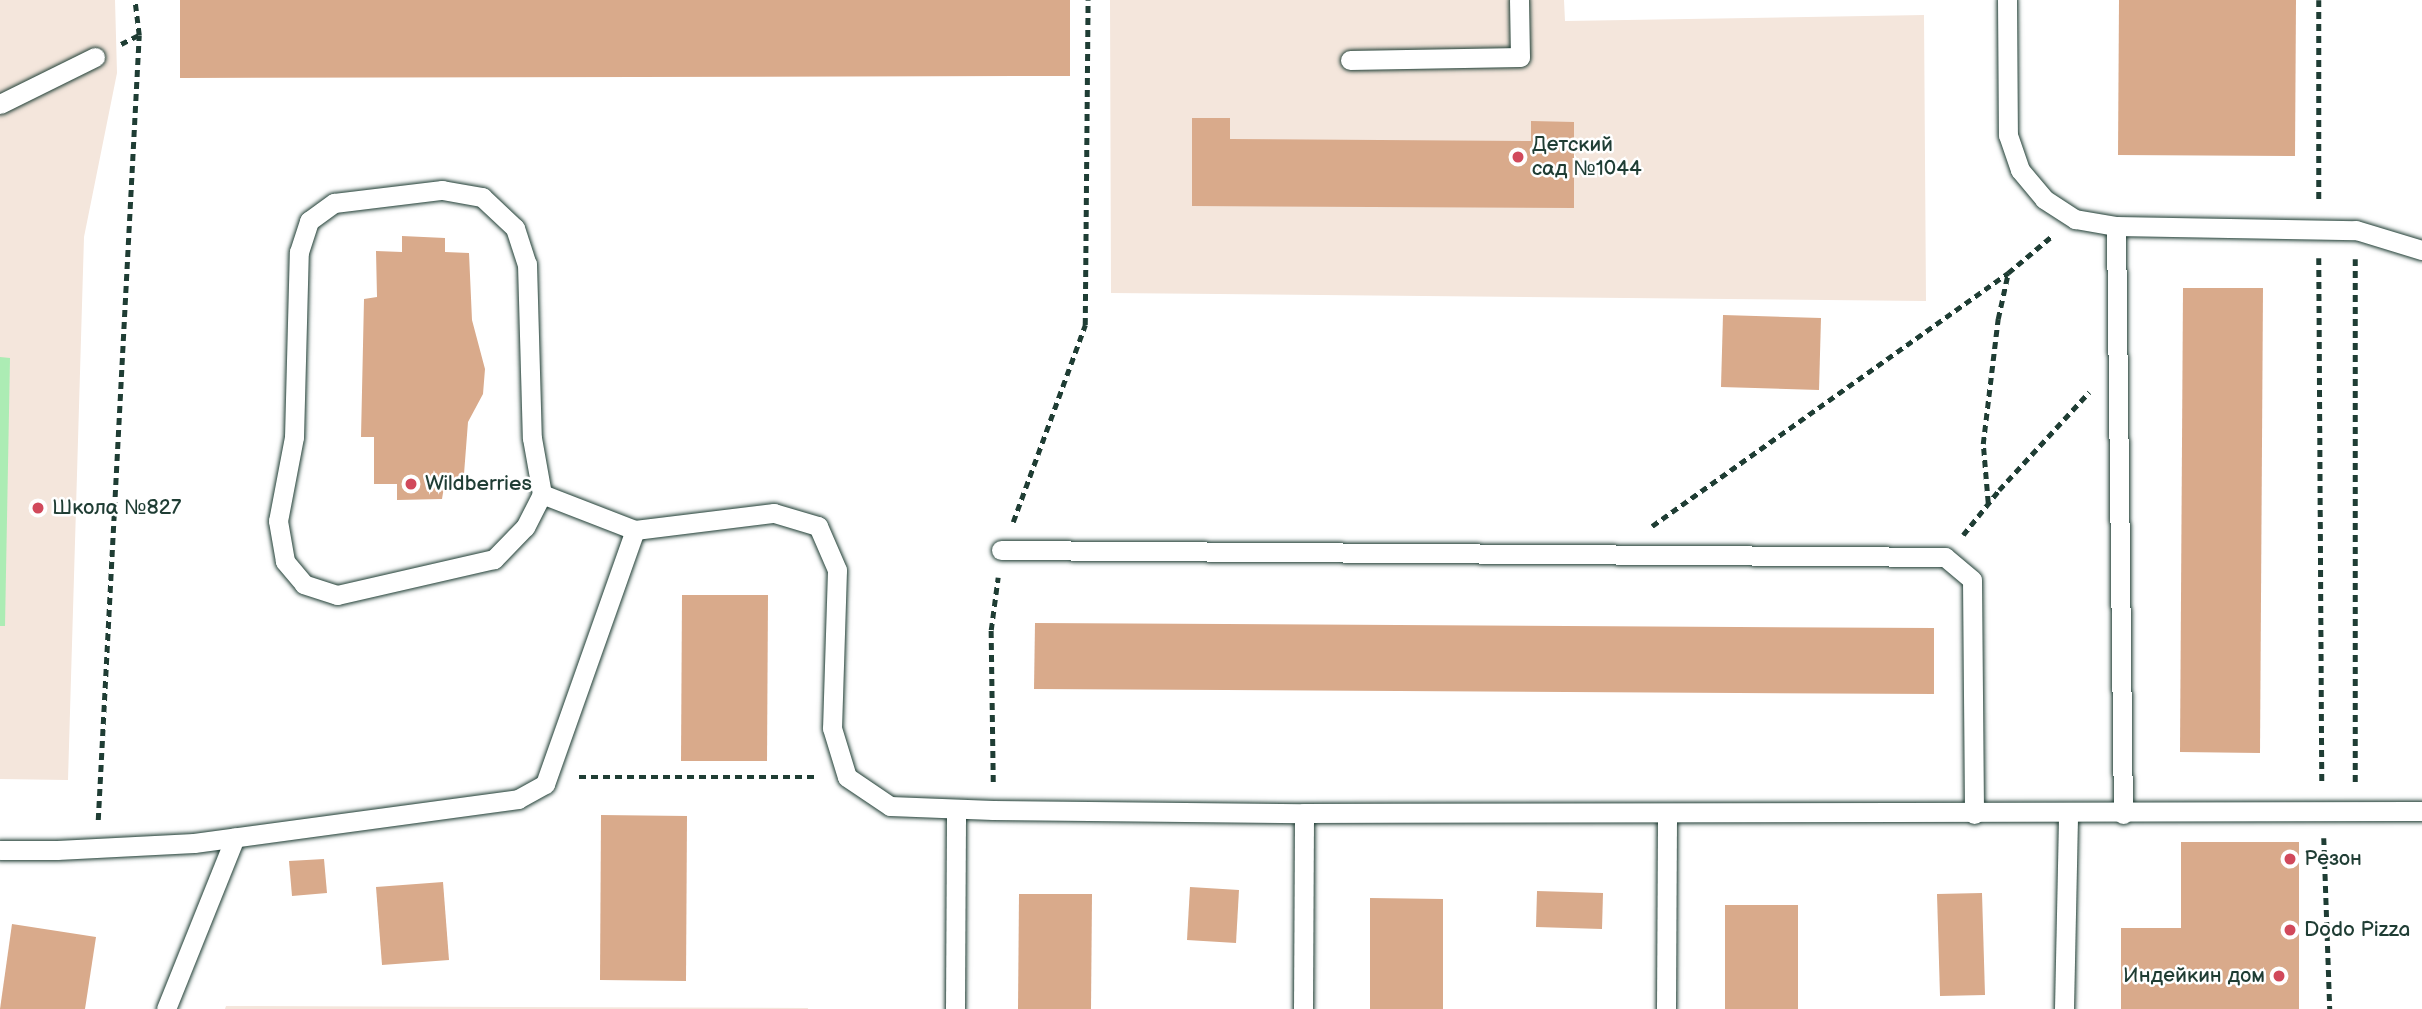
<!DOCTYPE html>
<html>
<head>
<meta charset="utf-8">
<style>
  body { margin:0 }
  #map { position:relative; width:2422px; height:1009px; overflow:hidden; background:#fff; font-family:"Balsamiq Sans",sans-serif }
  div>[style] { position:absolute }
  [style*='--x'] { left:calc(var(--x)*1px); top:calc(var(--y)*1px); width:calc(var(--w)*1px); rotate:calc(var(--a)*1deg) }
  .built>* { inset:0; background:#f4e6dc }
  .green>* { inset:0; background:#acecb4 }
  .building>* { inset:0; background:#d9aa8b }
  .path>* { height:4.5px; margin-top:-2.25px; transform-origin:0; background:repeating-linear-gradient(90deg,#1f3d34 0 7px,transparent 0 12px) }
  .roads { filter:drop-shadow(0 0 2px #1f3d34) drop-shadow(0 0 2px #1f3d34) }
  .service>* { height:19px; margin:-9.5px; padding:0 9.5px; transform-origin:9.5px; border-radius:9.5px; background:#fff }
  .dots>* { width:19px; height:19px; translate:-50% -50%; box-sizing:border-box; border:4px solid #fff; border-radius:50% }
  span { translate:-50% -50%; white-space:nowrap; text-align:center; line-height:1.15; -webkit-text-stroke:5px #fff; paint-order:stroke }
  .poi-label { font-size:21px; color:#1f3d34 }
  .left { translate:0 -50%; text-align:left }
  .right { translate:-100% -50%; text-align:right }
</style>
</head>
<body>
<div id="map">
  <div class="built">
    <div style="clip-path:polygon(0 0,115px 0,117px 73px,84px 237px,68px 780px,0 779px)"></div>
    <div style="clip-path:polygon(1110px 0,1564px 0,1565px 21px,1924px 15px,1926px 301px,1111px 293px)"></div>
    <div style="clip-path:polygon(226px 1006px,808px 1008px,808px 1009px,225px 1009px)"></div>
  </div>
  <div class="green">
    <div style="clip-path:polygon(0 357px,10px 358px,5px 626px,0 626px)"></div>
  </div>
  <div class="building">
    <div style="clip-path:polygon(180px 0,1070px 0,1070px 76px,180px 78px)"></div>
    <div style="clip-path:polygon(2119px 0,2296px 0,2295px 156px,2118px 155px)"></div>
    <div style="clip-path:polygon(1192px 118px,1230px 118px,1230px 139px,1531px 141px,1531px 121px,1574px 122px,1574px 208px,1192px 206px)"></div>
    <div style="clip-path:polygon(402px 236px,445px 238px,445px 252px,469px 253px,472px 320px,485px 369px,483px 394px,468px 422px,463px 487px,444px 487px,442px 499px,397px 500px,397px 484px,374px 484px,374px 437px,361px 437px,364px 299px,377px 297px,376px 251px,402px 252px)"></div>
    <div style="clip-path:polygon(2183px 288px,2263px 288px,2260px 753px,2180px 752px)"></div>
    <div style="clip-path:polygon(1723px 315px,1821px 318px,1819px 390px,1721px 387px)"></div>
    <div style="clip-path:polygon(682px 595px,768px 595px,767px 761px,681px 761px)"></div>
    <div style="clip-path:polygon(1035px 623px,1934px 628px,1934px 694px,1034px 689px)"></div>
    <div style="clip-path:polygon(601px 815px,687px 816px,686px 981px,600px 980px)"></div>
    <div style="clip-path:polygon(2181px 842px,2299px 842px,2299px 1009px,2121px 1009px,2121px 928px,2181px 928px)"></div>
    <div style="clip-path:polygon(324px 859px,327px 893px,292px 896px,289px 861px)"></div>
    <div style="clip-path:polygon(443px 882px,449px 960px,382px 965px,376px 887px)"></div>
    <div style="clip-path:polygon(1190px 887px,1239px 890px,1236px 943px,1187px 940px)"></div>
    <div style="clip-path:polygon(1537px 891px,1603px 893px,1602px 929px,1536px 927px)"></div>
    <div style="clip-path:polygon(1982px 893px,1985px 995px,1940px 996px,1937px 894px)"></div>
    <div style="clip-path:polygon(1019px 894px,1092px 894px,1091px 1009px,1018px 1009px)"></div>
    <div style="clip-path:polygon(1370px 898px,1443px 899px,1443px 1009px,1370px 1009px)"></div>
    <div style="clip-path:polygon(1725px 905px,1798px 905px,1798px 1009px,1725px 1009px)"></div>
    <div style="clip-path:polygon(12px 924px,96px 937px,85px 1009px,0 1009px)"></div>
  </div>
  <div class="path">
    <div style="--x:2319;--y:0;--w:200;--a:90"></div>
    <div style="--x:121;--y:44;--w:20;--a:-27"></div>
    <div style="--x:2319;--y:258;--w:526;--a:89.67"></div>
    <div style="--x:1988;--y:503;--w:59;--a:-94.8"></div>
    <div style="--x:1983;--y:444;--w:126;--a:-83.2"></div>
    <div style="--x:1998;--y:319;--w:47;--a:-77.7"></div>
    <div style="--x:2008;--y:273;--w:57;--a:-40.1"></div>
    <div style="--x:1013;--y:522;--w:210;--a:-69.9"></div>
    <div style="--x:1085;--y:325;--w:325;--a:-89.5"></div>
    <div style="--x:1652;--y:526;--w:437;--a:-35.4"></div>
    <div style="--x:1963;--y:535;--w:58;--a:-51.3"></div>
    <div style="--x:1999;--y:490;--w:133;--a:-47.4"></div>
    <div style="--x:579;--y:777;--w:239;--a:0"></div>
    <div style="--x:993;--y:782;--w:152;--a:-90.8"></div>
    <div style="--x:991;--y:630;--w:53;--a:-82.5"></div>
    <div style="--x:2355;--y:782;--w:523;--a:-90"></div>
    <div style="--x:98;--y:820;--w:786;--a:-87.01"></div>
    <div style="--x:139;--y:35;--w:35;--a:-97"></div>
    <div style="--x:2324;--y:838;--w:171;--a:88"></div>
  </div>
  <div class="roads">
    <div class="service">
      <div style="--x:2007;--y:0;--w:135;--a:89.6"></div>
      <div style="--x:2008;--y:135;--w:37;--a:71"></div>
      <div style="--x:2020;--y:170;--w:38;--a:50"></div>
      <div style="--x:2044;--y:199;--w:37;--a:33"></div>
      <div style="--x:2075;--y:219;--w:42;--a:9.7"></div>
      <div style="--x:2116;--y:226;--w:240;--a:1"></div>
      <div style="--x:2356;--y:230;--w:69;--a:16.9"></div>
      <div style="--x:1350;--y:60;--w:170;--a:-1"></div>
      <div style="--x:1520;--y:57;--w:57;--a:-91"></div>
      <div style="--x:0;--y:104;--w:106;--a:-26.3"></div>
      <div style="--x:2116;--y:226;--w:588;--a:89.32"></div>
      <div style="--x:542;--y:494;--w:37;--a:117"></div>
      <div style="--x:525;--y:527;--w:45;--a:134.1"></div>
      <div style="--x:494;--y:559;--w:161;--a:167.1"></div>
      <div style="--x:337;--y:595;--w:35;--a:-162"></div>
      <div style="--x:304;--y:584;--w:30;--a:-130"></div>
      <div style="--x:285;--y:561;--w:41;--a:-99.9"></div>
      <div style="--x:278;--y:521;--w:86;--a:-79.2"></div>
      <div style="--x:294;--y:437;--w:185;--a:-88.5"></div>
      <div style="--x:299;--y:252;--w:33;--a:-72"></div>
      <div style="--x:309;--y:221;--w:31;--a:-36"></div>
      <div style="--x:334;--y:203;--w:109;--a:-6.9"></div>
      <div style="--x:442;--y:190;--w:41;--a:9.9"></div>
      <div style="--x:482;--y:197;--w:45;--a:43.2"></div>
      <div style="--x:515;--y:228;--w:38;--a:72"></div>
      <div style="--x:527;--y:264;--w:174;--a:88.4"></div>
      <div style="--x:532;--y:438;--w:57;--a:79.9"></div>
      <div style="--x:542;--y:494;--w:100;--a:21.2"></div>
      <div style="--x:1001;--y:550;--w:944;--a:0.42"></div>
      <div style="--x:1945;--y:557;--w:35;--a:40"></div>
      <div style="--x:1972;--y:580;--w:234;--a:89.5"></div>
      <div style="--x:0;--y:850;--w:57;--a:0"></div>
      <div style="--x:57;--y:850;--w:137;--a:-2.9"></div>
      <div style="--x:194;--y:843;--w:327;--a:-7.7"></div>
      <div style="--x:518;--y:799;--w:31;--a:-29"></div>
      <div style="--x:545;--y:784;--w:269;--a:-70.5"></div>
      <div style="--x:635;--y:530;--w:140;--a:-7"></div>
      <div style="--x:774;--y:513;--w:46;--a:16.5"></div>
      <div style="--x:818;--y:526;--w:48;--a:66.6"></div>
      <div style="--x:837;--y:570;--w:158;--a:91.8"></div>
      <div style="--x:832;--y:728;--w:51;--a:73"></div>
      <div style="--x:847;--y:777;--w:52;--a:34"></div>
      <div style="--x:890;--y:806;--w:103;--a:2.2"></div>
      <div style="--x:993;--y:810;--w:311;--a:0.6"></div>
      <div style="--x:1304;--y:813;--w:1118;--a:-0.1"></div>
      <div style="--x:166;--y:1009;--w:185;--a:-68.1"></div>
      <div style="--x:955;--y:1009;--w:199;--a:-89.7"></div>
      <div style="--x:1303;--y:1009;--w:196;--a:-89.7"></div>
      <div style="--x:1666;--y:1009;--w:195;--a:-89.7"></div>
      <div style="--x:2064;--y:1009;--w:195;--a:-88.8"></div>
    </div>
  </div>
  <div class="dots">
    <div style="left:1518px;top:157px;background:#d1495b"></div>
    <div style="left:411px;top:484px;background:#d1495b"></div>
    <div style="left:38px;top:508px;background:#d1495b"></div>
    <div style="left:2290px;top:859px;background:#d1495b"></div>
    <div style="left:2290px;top:930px;background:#d1495b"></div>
    <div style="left:2279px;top:976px;background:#d1495b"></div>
  </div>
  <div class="poi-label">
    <span class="left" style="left:1532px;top:157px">Детский<br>сад №1044</span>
    <span class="left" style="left:425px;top:484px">Wildberries</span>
    <span class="left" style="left:52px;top:508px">Школа №827</span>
    <span class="left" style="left:2304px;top:859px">Резон</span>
    <span class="left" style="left:2304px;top:930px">Dodo Pizza</span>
    <span class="right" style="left:2265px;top:976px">Индейкин дом</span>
  </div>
</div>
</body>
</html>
